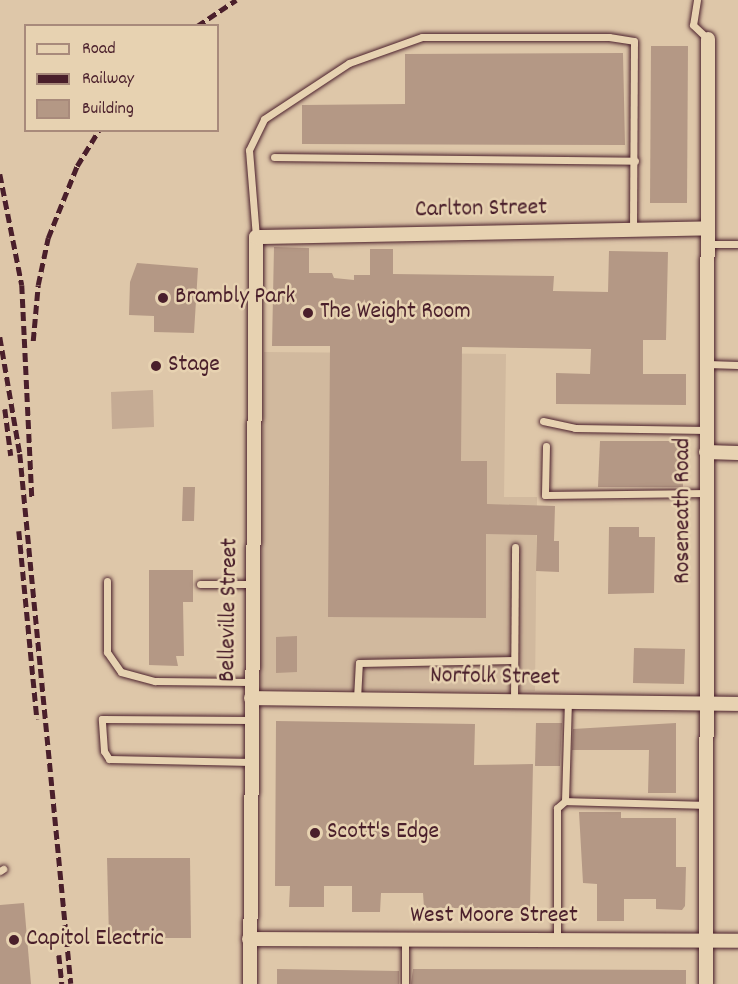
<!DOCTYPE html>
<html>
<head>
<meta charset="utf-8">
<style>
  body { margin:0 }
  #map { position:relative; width:738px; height:984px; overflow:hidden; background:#dec7a9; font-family:Dekko,sans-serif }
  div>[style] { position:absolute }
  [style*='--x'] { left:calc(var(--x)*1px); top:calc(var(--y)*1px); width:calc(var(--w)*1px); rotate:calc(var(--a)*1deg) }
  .built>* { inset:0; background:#d1b99e }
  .green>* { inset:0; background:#c5ab94 }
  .building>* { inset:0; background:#b49885 }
  .roads { filter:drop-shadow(0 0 2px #4a1f2b) drop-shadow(0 0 2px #4a1f2b) }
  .service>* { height:7px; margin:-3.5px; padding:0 3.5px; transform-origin:3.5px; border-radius:3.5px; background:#e7d2b1 }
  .minor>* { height:14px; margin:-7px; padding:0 7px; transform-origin:7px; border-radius:7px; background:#e7d2b1 }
  .rail>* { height:4.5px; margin-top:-2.25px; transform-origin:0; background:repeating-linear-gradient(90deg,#4a1f2b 0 9px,transparent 0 13.5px) }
  .dots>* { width:16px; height:16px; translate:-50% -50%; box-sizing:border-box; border:3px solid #e7d2b1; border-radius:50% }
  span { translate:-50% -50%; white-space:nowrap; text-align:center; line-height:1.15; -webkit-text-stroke:5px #e7d2b1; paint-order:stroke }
  .street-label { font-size:24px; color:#4a1f2b }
  .poi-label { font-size:24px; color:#4a1f2b }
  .left { translate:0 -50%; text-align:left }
  .legend { position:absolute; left:24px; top:24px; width:195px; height:108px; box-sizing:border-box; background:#e7d2b1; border:2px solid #a88a7b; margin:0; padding:8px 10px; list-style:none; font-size:18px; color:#4a1f2b }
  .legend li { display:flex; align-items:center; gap:12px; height:30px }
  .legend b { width:30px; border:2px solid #a88a7b }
</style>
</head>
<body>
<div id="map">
  <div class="built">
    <div style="clip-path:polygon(264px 352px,506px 354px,504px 497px,537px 497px,535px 691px,260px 689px)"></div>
  </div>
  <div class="green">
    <div style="clip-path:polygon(153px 390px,154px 427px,112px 429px,111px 392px)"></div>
  </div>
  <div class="building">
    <div style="clip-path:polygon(651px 46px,688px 46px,687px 203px,650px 203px)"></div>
    <div style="clip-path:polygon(623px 53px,625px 145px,302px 144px,302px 105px,405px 104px,405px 54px)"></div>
    <div style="clip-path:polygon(274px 247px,309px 248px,309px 273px,332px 273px,334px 278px,354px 280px,354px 275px,370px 275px,370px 249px,393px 249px,393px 274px,554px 276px,553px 291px,608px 292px,609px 251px,668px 252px,666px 340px,643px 340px,643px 374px,686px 374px,686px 405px,556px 404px,556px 373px,590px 374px,591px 349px,462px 347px,461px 461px,487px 461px,487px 504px,555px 506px,554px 541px,559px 541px,559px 572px,536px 571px,537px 535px,486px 534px,486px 618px,328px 617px,330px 346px,272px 346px)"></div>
    <div style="clip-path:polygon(137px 263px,198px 268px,194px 333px,154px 332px,154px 316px,129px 315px,130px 282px)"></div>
    <div style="clip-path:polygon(600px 441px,682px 441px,683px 487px,598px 487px)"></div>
    <div style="clip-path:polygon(183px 487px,195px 487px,194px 521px,182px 521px)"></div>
    <div style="clip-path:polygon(609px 527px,639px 527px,639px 537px,655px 537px,654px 593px,608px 594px)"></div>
    <div style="clip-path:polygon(149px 570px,193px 570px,193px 602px,183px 602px,184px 656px,176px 656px,178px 666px,149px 665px)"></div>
    <div style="clip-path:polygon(297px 636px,297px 672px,276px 673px,276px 637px)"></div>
    <div style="clip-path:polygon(634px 648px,685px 649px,684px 684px,633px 683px)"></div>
    <div style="clip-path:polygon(276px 721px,475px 724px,474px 765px,533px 764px,530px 908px,424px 908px,423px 893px,381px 893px,380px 912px,352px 912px,352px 886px,324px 886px,324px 907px,289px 907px,290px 886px,275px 886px)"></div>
    <div style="clip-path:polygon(536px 723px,562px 723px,560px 766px,535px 766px)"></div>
    <div style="clip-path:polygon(676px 723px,676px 793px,648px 793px,649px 750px,572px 750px,573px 729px)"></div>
    <div style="clip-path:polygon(579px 812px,621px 812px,621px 818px,676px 818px,676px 867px,686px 867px,685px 906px,682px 910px,656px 909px,656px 899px,624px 899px,624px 921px,597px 921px,597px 884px,583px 883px)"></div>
    <div style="clip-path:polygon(107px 858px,190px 858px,191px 938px,109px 938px)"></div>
    <div style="clip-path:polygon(24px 903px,31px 984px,0 984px,0 905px)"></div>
    <div style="clip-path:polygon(277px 969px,399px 971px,399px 984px,277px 984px)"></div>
    <div style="clip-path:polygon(413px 969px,686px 970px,686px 984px,411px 984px)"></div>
  </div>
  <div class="roads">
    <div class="service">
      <div style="--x:697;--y:0;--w:25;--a:99"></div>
      <div style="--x:693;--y:25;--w:21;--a:43"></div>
      <div style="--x:274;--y:157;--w:361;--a:0.6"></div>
      <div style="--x:256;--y:237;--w:87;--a:-94.6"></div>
      <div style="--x:249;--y:150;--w:34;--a:-64"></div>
      <div style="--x:264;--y:119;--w:102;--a:-33.4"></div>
      <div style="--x:349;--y:63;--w:77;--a:-19.6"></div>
      <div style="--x:422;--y:37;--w:187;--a:0"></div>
      <div style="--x:609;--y:37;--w:25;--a:9"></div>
      <div style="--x:634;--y:41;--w:189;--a:90.3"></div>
      <div style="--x:708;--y:244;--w:30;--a:0"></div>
      <div style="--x:707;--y:364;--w:31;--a:2"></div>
      <div style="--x:543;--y:421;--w:33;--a:12"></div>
      <div style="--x:575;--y:428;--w:132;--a:0.9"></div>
      <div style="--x:546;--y:446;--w:49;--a:91.2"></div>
      <div style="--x:545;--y:495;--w:161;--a:-0.7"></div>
      <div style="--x:107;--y:581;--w:71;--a:90"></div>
      <div style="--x:107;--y:652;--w:24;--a:55"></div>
      <div style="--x:121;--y:672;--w:35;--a:15"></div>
      <div style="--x:155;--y:681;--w:96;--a:0.6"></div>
      <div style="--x:200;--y:584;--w:53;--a:0"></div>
      <div style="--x:357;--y:699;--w:36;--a:-87"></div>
      <div style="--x:359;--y:663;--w:155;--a:-1.1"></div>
      <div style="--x:514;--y:701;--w:154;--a:-89.6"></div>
      <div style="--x:251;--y:762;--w:142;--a:-178.8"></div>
      <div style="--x:109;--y:759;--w:9;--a:-122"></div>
      <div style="--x:104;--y:751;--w:32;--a:-94"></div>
      <div style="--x:102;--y:719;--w:149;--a:0.4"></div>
      <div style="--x:565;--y:801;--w:140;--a:1.6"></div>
      <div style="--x:0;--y:871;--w:4;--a:-34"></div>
      <div style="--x:557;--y:940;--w:132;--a:-90"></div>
      <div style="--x:557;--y:808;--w:11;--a:-41"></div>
      <div style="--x:565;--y:801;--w:100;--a:-88.3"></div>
      <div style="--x:405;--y:984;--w:45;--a:-90"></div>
    </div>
    <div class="minor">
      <div style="--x:706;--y:452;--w:32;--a:2"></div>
      <div style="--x:251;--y:698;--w:487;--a:0.7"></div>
      <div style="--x:249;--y:939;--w:489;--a:0.2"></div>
      <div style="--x:250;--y:984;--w:747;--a:-89.54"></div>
      <div style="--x:256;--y:237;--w:451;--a:-1.1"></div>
      <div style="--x:706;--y:984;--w:945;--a:-89.88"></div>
    </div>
  </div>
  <div class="rail">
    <div style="--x:197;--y:26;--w:47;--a:-33.7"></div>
    <div style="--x:0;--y:174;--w:113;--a:78.8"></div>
    <div style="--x:22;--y:285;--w:213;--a:87.3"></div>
    <div style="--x:0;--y:337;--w:119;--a:80.3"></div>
    <div style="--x:20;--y:454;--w:532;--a:84.5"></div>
    <div style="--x:33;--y:341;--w:56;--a:-84.9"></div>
    <div style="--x:38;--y:285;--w:48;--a:-78"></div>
    <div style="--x:48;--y:238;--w:78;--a:-68.1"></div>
    <div style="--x:77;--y:166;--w:42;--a:-58.6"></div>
    <div style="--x:5;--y:409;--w:47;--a:82.7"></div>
    <div style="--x:19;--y:531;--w:189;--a:84.5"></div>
    <div style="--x:59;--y:955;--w:29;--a:84"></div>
  </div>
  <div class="dots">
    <div style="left:163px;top:298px;background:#4a1f2b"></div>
    <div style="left:308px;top:313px;background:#4a1f2b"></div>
    <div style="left:156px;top:366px;background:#4a1f2b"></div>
    <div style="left:315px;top:833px;background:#4a1f2b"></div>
    <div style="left:14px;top:940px;background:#4a1f2b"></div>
  </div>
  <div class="street-label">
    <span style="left:481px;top:210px;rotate:-1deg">Carlton Street</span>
    <span style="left:684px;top:511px;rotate:-90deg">Roseneath Road</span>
    <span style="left:230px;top:610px;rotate:-89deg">Belleville Street</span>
    <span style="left:495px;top:678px;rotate:1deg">Norfolk Street</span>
    <span style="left:494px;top:917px">West Moore Street</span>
  </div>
  <div class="poi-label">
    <span class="left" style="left:175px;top:298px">Brambly Park</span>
    <span class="left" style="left:320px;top:313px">The Weight Room</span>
    <span class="left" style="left:168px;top:366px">Stage</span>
    <span class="left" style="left:327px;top:833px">Scott's Edge</span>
    <span class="left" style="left:26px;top:940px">Capitol Electric</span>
  </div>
  <ul class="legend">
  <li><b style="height:8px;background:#e7d2b1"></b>Road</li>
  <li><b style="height:8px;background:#4a1f2b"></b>Railway</li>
  <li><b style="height:16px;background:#b49885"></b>Building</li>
  </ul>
</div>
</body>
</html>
